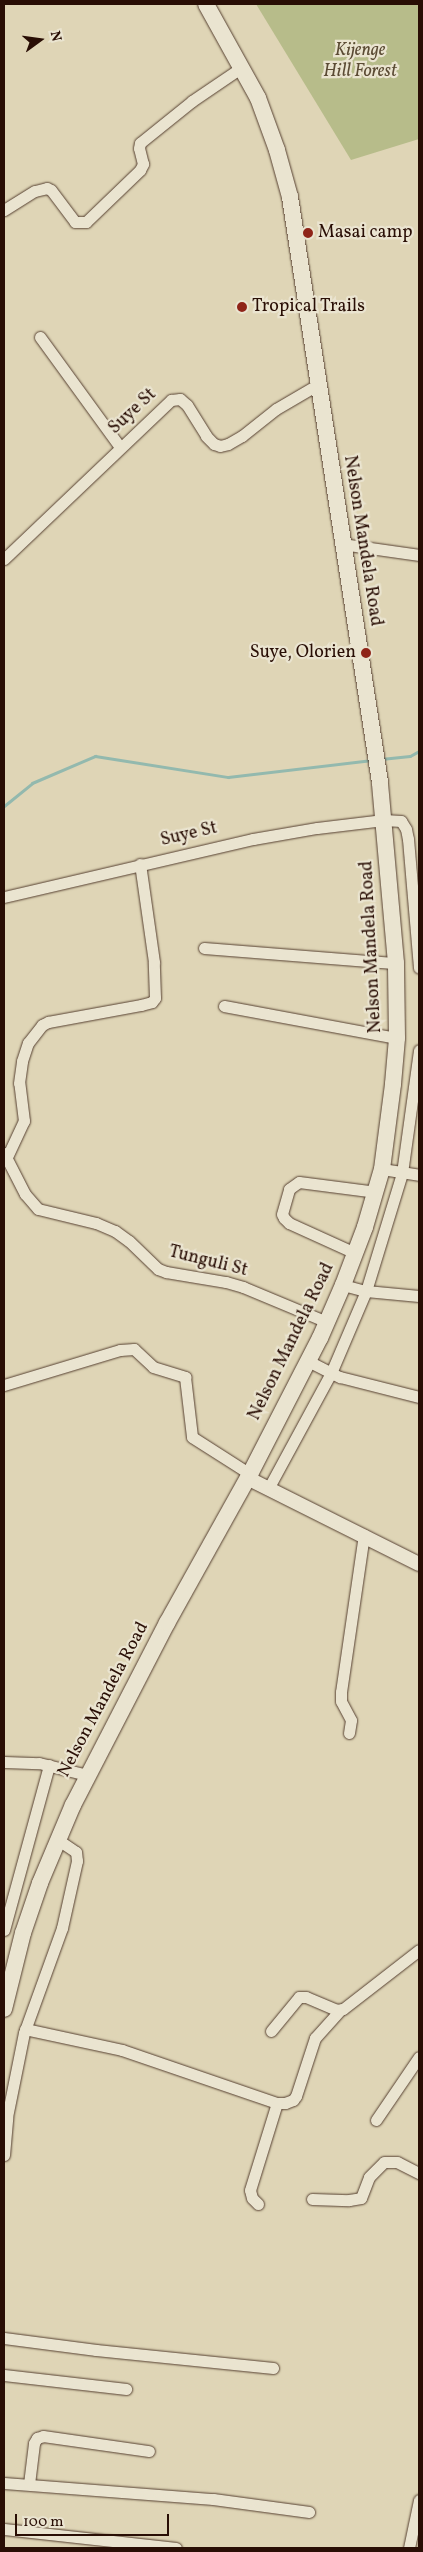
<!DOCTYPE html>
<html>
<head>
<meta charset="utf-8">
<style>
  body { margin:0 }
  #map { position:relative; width:423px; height:2552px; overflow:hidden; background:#dfd5b6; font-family:Vollkorn,serif }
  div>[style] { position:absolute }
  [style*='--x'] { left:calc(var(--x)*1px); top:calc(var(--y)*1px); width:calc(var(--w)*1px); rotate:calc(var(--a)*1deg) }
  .green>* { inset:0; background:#b7bc8a }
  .stream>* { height:3px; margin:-1.5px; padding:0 1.5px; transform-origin:1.5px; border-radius:1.5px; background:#93b9ae }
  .roads { filter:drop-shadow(0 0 1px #564031) drop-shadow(0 0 1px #564031) }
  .minor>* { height:11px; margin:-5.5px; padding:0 5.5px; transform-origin:5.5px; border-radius:5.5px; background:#eae4d0 }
  .tertiary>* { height:14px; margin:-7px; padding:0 7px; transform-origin:7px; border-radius:7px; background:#eae4d0 }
  .secondary>* { height:16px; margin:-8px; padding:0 8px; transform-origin:8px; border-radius:8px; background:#eae4d0 }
  .dots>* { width:14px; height:14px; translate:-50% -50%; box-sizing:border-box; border:2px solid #eae4d0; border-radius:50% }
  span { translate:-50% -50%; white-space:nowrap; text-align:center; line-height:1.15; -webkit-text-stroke:4.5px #eae4d0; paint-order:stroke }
  .park-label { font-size:18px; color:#5b4b34; font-style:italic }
  .poi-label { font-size:18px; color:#290e05 }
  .left { translate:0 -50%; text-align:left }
  .right { translate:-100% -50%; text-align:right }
  .street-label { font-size:18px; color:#290e05 }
  .frame { position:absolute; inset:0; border:5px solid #290e05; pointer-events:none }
  .north { position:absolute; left:15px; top:15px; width:50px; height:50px; -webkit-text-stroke:4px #eae4d0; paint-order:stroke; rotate:76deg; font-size:14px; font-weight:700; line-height:20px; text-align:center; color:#290e05 }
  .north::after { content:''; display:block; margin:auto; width:18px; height:22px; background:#290e05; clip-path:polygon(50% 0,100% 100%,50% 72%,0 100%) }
  .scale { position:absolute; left:15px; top:2514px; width:154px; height:22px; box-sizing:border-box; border:2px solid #290e05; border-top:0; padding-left:6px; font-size:15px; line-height:18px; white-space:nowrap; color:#290e05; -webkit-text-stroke:4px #eae4d0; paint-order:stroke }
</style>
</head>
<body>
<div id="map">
  <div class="green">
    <div style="clip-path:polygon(256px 4px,419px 4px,419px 139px,351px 160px)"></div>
  </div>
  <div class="stream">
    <div style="--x:381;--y:759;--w:29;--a:-6"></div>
    <div style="--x:410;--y:756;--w:10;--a:-29"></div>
    <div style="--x:4;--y:806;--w:36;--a:-39"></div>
    <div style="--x:32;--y:783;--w:69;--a:-23.2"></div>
    <div style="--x:95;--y:756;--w:135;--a:9"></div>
    <div style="--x:228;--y:777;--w:145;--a:-6.7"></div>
  </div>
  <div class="roads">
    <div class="minor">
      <div style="--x:4;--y:210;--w:36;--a:-32"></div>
      <div style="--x:35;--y:191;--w:12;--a:-14"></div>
      <div style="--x:47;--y:188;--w:4;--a:27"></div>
      <div style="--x:51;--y:190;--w:40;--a:53"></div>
      <div style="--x:75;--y:222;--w:11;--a:0"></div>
      <div style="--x:86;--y:222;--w:75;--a:-43.9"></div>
      <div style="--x:140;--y:170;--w:7;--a:-63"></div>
      <div style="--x:143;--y:164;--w:16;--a:-104"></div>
      <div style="--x:139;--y:148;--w:5;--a:-79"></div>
      <div style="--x:140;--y:143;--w:67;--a:-38.9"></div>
      <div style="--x:192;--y:101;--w:60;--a:-34.2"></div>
      <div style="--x:40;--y:337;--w:136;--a:54"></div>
      <div style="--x:342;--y:544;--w:78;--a:8.1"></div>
      <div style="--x:4;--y:559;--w:231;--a:-43.6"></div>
      <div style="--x:171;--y:400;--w:9;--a:-6"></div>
      <div style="--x:180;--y:399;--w:9;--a:41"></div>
      <div style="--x:187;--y:405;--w:36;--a:58"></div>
      <div style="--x:206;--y:436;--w:11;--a:45"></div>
      <div style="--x:214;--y:444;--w:6;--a:18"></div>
      <div style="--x:220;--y:446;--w:8;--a:-14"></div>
      <div style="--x:228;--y:444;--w:16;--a:-30"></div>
      <div style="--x:242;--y:436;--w:43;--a:-38.5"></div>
      <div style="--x:276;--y:409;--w:48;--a:-30.3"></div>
      <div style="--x:4;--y:897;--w:256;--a:-13.1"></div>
      <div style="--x:253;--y:839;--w:65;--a:-9.8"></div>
      <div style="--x:317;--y:828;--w:67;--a:-6.8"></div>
      <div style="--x:384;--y:820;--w:17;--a:3"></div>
      <div style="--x:401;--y:821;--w:9;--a:58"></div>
      <div style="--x:406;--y:829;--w:10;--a:79"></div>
      <div style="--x:408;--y:839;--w:129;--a:85.1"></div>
      <div style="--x:204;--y:948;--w:193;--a:4.5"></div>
      <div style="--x:224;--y:1006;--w:176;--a:10.5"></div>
      <div style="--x:4;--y:1153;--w:46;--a:62.9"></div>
      <div style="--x:25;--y:1194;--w:20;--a:49"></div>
      <div style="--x:38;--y:1209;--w:60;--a:13.6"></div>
      <div style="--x:96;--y:1223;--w:21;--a:23"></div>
      <div style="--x:115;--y:1231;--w:17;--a:36"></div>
      <div style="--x:129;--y:1241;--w:40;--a:44"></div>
      <div style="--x:158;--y:1269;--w:9;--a:21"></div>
      <div style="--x:166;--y:1272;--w:61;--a:9.5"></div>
      <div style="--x:226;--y:1282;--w:18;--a:16"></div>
      <div style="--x:243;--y:1287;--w:91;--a:22.6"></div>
      <div style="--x:7;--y:1157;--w:40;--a:-65"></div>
      <div style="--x:24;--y:1121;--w:38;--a:-97"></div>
      <div style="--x:19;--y:1083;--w:22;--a:-82"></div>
      <div style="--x:22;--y:1061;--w:19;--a:-72"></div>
      <div style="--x:28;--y:1043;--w:23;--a:-52"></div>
      <div style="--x:42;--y:1025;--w:7;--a:-27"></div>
      <div style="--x:48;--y:1022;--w:95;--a:-10.4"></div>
      <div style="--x:141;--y:1005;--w:11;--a:-15"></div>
      <div style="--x:152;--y:1002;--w:5;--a:-53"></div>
      <div style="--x:155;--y:998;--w:36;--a:-92"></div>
      <div style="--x:154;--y:962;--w:99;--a:-98.1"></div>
      <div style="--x:382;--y:1169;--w:37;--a:9"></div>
      <div style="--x:355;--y:1253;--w:72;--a:-155.6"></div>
      <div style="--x:289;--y:1223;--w:7;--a:-135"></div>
      <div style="--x:284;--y:1218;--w:4;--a:-117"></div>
      <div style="--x:282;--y:1214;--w:26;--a:-74"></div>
      <div style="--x:289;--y:1189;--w:12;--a:-35"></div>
      <div style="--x:299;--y:1182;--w:78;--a:7.4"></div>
      <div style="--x:343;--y:1285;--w:24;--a:15"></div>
      <div style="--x:366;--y:1291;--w:53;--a:5.4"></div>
      <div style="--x:308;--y:1361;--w:36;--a:27"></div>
      <div style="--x:340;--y:1377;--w:81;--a:14.2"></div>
      <div style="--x:4;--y:1385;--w:121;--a:-16.8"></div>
      <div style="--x:120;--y:1350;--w:14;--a:-4"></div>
      <div style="--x:134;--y:1349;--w:26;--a:43"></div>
      <div style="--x:153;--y:1367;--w:34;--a:17"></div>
      <div style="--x:185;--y:1377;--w:60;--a:83.3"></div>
      <div style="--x:192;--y:1437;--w:69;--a:32.5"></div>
      <div style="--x:268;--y:1489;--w:132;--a:-61.5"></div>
      <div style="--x:331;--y:1373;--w:89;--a:-66.9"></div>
      <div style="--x:366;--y:1291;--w:123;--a:-73"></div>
      <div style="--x:402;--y:1173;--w:124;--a:-82.1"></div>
      <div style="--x:349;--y:1733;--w:13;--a:-81"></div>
      <div style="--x:351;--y:1720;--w:21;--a:-118"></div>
      <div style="--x:341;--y:1701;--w:9;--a:-90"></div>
      <div style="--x:341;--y:1692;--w:159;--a:-81.7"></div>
      <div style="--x:4;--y:1762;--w:35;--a:2"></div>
      <div style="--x:39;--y:1763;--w:49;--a:14"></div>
      <div style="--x:4;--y:1930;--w:171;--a:-74.7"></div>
      <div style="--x:25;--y:2029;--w:99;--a:12.2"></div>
      <div style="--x:122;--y:2050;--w:164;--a:18.9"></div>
      <div style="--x:277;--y:2103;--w:8;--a:0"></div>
      <div style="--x:285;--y:2103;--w:9;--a:-21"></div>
      <div style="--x:293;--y:2100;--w:5;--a:-53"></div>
      <div style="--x:296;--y:2096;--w:61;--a:-71.9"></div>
      <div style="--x:315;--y:2038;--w:38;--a:-48"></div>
      <div style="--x:271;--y:2031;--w:44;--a:-50.5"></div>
      <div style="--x:299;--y:1997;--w:7;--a:0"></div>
      <div style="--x:306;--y:1997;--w:33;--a:23"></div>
      <div style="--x:336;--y:2010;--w:7;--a:-8"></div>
      <div style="--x:343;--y:2009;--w:96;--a:-37.8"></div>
      <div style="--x:376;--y:2120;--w:76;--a:-55.7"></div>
      <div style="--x:4;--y:2155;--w:38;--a:-85"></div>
      <div style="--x:7;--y:2117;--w:86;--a:-78.6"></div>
      <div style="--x:24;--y:2033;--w:112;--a:-70.1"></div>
      <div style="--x:62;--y:1928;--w:69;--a:-77.4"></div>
      <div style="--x:77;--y:1861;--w:9;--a:-96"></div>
      <div style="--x:76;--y:1852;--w:23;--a:-146"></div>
      <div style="--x:312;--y:2199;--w:37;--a:2"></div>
      <div style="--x:349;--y:2200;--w:12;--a:-9"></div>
      <div style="--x:361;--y:2198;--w:22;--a:-69"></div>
      <div style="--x:369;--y:2177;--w:21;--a:-45"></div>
      <div style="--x:384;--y:2162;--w:13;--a:0"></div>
      <div style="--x:397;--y:2162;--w:25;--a:27"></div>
      <div style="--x:258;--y:2204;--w:8;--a:-135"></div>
      <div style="--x:252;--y:2198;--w:8;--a:-104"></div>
      <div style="--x:250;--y:2190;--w:91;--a:-72.8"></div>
      <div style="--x:4;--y:2338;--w:93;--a:7.4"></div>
      <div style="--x:96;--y:2350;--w:178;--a:5.8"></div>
      <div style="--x:4;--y:2375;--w:123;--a:6.5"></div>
      <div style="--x:4;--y:2483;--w:210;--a:4.4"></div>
      <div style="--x:213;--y:2499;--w:97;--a:7.7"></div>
      <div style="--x:29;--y:2484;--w:41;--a:-83"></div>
      <div style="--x:34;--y:2443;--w:6;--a:-59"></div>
      <div style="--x:37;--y:2438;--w:6;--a:-18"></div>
      <div style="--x:43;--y:2436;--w:107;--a:8.1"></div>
      <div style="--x:4;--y:2529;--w:173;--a:6.3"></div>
      <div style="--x:409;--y:2548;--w:49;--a:-78.2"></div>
    </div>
    <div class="tertiary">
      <div style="--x:247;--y:1478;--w:192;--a:26.6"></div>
    </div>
    <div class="secondary">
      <div style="--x:4;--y:2009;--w:78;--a:-76"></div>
      <div style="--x:23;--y:1933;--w:53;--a:-71.2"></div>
      <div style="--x:40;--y:1883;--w:85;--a:-67.1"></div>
      <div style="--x:73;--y:1805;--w:205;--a:-62.7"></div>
      <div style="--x:167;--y:1623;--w:171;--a:-60.9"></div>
      <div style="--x:250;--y:1474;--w:153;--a:-62.8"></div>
      <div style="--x:320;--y:1338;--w:58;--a:-66.5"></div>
      <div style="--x:343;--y:1285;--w:62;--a:-69.2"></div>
      <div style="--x:365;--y:1227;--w:60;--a:-73.7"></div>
      <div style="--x:382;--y:1169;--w:86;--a:-82.6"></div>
      <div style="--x:393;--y:1084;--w:46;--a:-85"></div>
      <div style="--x:397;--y:1038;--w:75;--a:-90.8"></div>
      <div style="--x:396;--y:963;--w:182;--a:-95.1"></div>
      <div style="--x:380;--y:782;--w:592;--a:-98.75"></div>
      <div style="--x:290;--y:197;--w:49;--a:-105.5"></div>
      <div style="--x:277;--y:150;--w:55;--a:-110.1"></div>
      <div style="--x:258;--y:98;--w:107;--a:-119"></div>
    </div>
  </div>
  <div class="dots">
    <div style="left:308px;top:233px;background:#8f2418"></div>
    <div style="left:242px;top:307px;background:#8f2418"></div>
    <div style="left:366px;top:653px;background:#8f2418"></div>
  </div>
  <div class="park-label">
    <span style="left:360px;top:62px">Kijenge<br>Hill Forest</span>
  </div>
  <div class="poi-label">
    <span class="left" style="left:318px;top:233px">Masai camp</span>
    <span class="left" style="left:252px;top:307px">Tropical Trails</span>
    <span class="right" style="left:356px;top:653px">Suye, Olorien</span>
  </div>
  <div class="street-label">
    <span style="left:133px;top:412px;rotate:-43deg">Suye St</span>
    <span style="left:362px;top:541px;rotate:81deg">Nelson Mandela Road</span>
    <span style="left:189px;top:835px;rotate:-13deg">Suye St</span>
    <span style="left:372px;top:947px;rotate:-93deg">Nelson Mandela Road</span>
    <span style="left:208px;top:1262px;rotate:14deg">Tunguli St</span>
    <span style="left:292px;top:1342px;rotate:-64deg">Nelson Mandela Road</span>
    <span style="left:104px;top:1700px;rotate:-62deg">Nelson Mandela Road</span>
  </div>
  <div class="frame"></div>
  <div class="north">N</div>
  <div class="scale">100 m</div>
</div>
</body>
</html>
